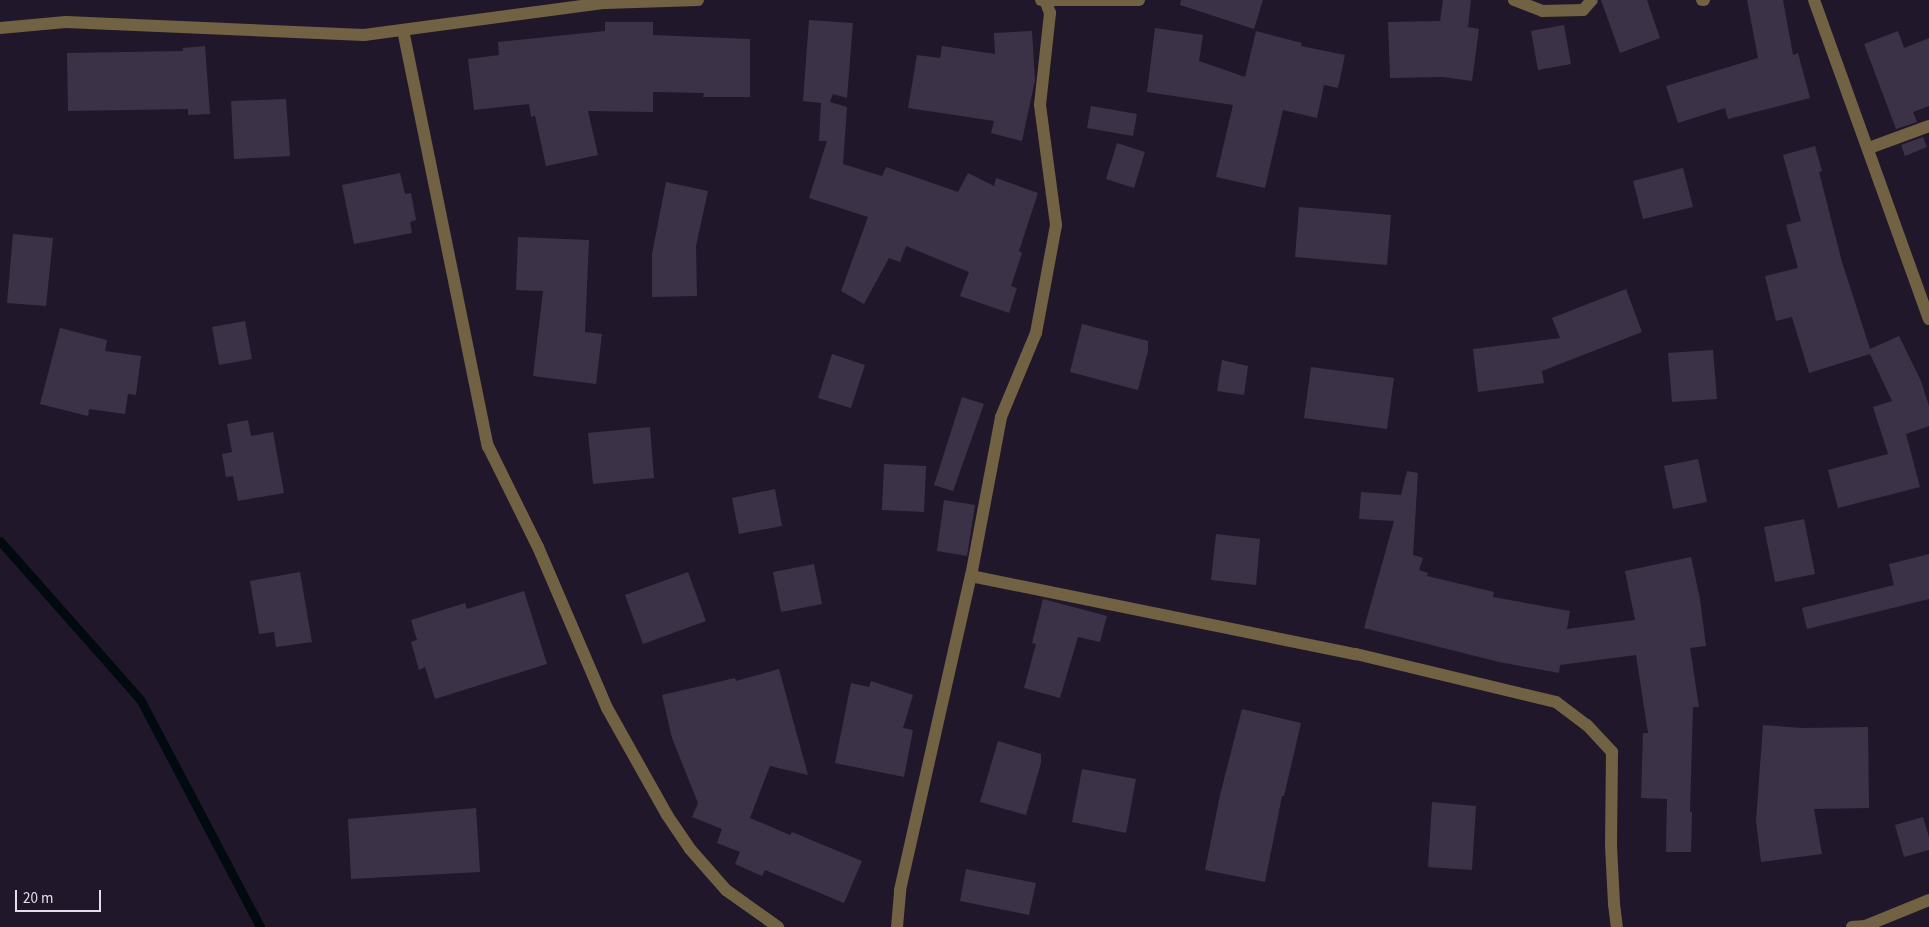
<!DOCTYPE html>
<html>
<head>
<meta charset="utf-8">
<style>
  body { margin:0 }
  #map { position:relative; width:1929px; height:927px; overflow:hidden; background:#21172a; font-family:"Source Sans 3",sans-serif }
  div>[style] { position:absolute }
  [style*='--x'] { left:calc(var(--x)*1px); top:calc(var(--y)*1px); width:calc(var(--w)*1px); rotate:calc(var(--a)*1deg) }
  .stream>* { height:9px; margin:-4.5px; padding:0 4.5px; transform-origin:4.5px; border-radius:4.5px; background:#010b0f }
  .building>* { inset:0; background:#3c3247 }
  .minor>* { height:12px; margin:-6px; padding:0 6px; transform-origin:6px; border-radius:6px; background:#706243 }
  span { translate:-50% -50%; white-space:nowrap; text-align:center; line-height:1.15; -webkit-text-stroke:4px #21172a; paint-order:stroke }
  .scale { position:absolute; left:15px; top:890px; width:86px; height:22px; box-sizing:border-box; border:2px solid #e5dfec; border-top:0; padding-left:6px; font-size:15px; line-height:18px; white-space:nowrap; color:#e5dfec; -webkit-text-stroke:4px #21172a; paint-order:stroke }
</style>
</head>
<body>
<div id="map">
  <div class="stream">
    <div style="--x:0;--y:541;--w:211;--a:48.5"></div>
    <div style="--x:140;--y:699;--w:258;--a:62.2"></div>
  </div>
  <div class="building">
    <div style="clip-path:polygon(1181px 0,1263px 0,1254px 29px,1180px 5px)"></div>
    <div style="clip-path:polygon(1443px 0,1471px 0,1468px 27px,1479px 29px,1472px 81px,1443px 77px,1390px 78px,1388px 22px,1440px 21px)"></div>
    <div style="clip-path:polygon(1601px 0,1647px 0,1660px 38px,1620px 53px)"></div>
    <div style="clip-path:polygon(1747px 0,1783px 0,1793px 55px,1798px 53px,1810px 98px,1728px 119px,1725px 108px,1678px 123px,1666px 86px,1758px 58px)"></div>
    <div style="clip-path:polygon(809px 20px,853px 23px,847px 98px,833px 94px,830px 102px,847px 107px,843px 164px,882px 176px,886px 167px,958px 192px,968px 173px,994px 186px,996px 178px,1038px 193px,1019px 251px,1022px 253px,1011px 286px,1017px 288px,1009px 313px,960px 296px,969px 272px,906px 246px,900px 262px,889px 258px,864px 304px,841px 291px,868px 217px,809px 198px,827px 141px,819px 141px,821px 103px,803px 101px)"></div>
    <div style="clip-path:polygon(605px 22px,653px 22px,653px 35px,750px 39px,750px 97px,703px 97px,704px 93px,653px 92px,653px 112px,588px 111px,598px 155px,546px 166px,535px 116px,531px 117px,529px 104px,474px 110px,468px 59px,499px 55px,498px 42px,605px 31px)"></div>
    <div style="clip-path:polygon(1564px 25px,1571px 64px,1538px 70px,1531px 31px)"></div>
    <div style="clip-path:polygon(1155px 28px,1203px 35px,1199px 61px,1245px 77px,1256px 31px,1302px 43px,1301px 46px,1345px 55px,1338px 88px,1324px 85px,1317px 118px,1283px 110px,1265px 188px,1216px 177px,1233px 105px,1147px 92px)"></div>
    <div style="clip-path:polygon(1032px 31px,1035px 80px,1022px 141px,991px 133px,994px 121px,908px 108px,917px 55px,940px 58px,942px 46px,995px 54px,994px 33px)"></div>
    <div style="clip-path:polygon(1898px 31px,1904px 48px,1929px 38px,1929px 106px,1913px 112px,1917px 122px,1896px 129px,1864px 44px)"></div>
    <div style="clip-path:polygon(205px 46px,210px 114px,188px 115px,188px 109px,68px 111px,67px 53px,183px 51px,183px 48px)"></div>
    <div style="clip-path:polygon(286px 99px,290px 156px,234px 159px,231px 101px)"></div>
    <div style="clip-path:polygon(1091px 106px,1137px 114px,1133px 136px,1087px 128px)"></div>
    <div style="clip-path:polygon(1923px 137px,1927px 147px,1905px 156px,1901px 145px)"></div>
    <div style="clip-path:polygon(1117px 143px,1145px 152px,1134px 188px,1106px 179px)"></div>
    <div style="clip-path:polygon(1815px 146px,1822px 171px,1819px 172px,1842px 262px,1870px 349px,1899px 336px,1921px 381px,1929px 406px,1929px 426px,1906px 434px,1920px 487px,1838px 508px,1828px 470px,1888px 454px,1873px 407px,1892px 401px,1870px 354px,1809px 373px,1792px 317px,1776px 321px,1765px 276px,1798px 268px,1786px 225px,1801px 221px,1783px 155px)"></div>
    <div style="clip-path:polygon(1683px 168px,1693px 207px,1643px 219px,1633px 181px)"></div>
    <div style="clip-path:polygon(400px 173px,405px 194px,411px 193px,416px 220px,410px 222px,412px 233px,354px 244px,342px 185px)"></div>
    <div style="clip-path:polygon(666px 182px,708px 191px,696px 246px,697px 296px,652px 297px,652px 254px)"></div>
    <div style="clip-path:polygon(1299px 207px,1391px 215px,1387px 265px,1295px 257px)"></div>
    <div style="clip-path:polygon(13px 234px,53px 238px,46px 306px,7px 303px)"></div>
    <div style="clip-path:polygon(518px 237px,589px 240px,585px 332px,602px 334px,596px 384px,533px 376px,543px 291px,516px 290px)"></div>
    <div style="clip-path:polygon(1626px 289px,1642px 332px,1542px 371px,1544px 383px,1478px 392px,1473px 349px,1560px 338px,1552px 318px)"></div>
    <div style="clip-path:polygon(245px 321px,252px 359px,219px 365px,212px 327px)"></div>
    <div style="clip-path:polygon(1082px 324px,1148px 341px,1148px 351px,1138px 390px,1070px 372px)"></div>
    <div style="clip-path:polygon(60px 328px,107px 340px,105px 351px,141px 356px,136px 395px,128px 394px,125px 414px,89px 409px,88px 416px,40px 404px)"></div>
    <div style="clip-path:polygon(1713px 350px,1717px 399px,1672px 402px,1668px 353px)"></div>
    <div style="clip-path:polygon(832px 354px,865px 365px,851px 408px,818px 398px)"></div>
    <div style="clip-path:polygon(1222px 360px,1248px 366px,1244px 395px,1217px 391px)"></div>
    <div style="clip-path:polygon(1311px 367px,1394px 378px,1387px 429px,1304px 418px)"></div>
    <div style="clip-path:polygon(962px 397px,984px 404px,953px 491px,934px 485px)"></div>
    <div style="clip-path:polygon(248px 420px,251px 436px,273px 432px,284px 493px,238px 501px,233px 476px,226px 477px,222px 454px,232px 452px,227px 424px)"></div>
    <div style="clip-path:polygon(650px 427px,654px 478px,593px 484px,588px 433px)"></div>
    <div style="clip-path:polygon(1698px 459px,1707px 502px,1673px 509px,1664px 466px)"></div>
    <div style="clip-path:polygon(884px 464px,926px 466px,924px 512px,882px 510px)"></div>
    <div style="clip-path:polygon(1407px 471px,1418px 473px,1413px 555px,1423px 558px,1419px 570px,1428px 573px,1427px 576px,1494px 592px,1493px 597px,1570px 611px,1567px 629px,1635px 620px,1625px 571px,1691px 557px,1700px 599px,1706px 646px,1690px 648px,1699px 707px,1693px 707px,1690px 812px,1692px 812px,1691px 852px,1666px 852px,1667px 799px,1641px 798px,1643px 733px,1648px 733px,1636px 655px,1560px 665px,1559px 673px,1499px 662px,1364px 628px,1394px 521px,1359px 519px,1361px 492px,1401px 495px)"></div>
    <div style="clip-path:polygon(775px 489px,782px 526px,739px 534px,732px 498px)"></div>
    <div style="clip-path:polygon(944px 500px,975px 505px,967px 556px,937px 551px)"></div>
    <div style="clip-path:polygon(1804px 519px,1815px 574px,1775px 582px,1764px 527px)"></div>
    <div style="clip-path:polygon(1216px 534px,1260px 539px,1256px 585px,1211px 580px)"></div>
    <div style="clip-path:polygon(1929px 554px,1929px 599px,1807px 629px,1802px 608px,1894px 585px,1889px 564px)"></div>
    <div style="clip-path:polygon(814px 564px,822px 604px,781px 612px,773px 572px)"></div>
    <div style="clip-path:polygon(300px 572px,312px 642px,276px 647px,274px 632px,259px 634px,250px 581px)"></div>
    <div style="clip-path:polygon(688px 572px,706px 621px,643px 644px,625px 595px)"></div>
    <div style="clip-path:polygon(524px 591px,547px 664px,435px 699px,425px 667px,419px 670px,411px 642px,417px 640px,411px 620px,465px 603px,467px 609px)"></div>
    <div style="clip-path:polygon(1043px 599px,1107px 616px,1100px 642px,1078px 637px,1060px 698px,1024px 688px,1036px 644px,1032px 643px)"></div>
    <div style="clip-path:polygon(779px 669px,808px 775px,770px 766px,750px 818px,790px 835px,792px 832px,862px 861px,844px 903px,765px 870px,762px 876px,735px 864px,740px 852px,717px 843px,722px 829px,692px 817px,698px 803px,672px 738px,662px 695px,735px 678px,736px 681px)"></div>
    <div style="clip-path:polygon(871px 681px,913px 695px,903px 728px,913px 730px,904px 777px,835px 763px,851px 683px,869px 687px)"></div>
    <div style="clip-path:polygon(1242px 709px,1301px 723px,1284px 796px,1282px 796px,1265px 882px,1205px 870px,1220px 795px)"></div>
    <div style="clip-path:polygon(1763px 725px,1802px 728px,1868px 727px,1869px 808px,1814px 809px,1822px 854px,1761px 862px,1756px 821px)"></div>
    <div style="clip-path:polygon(998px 741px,1041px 754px,1041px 763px,1026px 815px,980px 802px)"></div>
    <div style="clip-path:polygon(1082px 769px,1136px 779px,1126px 833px,1072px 822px)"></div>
    <div style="clip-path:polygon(1432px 802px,1476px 806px,1472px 870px,1428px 867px)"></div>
    <div style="clip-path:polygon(476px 808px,480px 872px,351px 879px,348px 819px)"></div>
    <div style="clip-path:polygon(1923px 817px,1929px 837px,1929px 850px,1904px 857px,1895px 825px)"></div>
    <div style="clip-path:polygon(966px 869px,1036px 883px,1029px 915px,960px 901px)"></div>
  </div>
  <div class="minor">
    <div style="--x:1045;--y:0;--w:94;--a:0"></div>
    <div style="--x:1514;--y:0;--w:30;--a:21"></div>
    <div style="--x:1542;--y:11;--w:41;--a:-1.4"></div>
    <div style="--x:1583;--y:10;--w:13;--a:-48"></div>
    <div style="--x:1702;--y:0;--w:2;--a:0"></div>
    <div style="--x:1814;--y:0;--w:339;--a:70.2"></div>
    <div style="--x:0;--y:28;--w:66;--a:-5.2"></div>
    <div style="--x:66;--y:22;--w:298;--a:2.5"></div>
    <div style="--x:364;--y:35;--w:243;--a:-7.6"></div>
    <div style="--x:605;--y:3;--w:93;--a:-1.8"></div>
    <div style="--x:403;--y:30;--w:425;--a:78.5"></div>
    <div style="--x:488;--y:446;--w:113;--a:63.7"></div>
    <div style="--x:538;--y:547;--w:175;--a:66.8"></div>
    <div style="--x:607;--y:708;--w:123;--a:60.7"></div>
    <div style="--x:667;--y:815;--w:41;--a:55.9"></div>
    <div style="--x:690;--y:849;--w:55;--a:48.7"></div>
    <div style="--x:726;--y:890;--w:64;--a:35.4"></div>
    <div style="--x:1869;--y:148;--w:64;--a:-20.1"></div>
    <div style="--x:971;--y:576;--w:393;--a:11.5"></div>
    <div style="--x:1356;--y:654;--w:206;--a:13.5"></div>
    <div style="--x:1556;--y:702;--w:39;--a:37"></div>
    <div style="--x:1587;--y:725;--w:37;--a:47"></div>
    <div style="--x:1612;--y:752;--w:94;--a:90.6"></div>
    <div style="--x:1611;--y:846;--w:58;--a:87"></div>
    <div style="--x:1614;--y:904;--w:23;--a:83"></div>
    <div style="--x:897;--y:927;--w:37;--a:-85"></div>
    <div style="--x:900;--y:890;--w:322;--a:-77.3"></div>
    <div style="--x:971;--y:576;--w:162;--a:-79.3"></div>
    <div style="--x:1001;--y:417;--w:91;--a:-67.4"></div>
    <div style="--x:1036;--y:333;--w:110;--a:-79.5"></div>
    <div style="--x:1056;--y:225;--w:121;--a:-97.6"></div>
    <div style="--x:1040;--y:105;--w:93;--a:-83.8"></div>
    <div style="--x:1050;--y:13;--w:14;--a:-111"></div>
    <div style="--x:1045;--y:0;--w:4;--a:180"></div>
    <div style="--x:1852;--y:927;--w:13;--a:-4"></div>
    <div style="--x:1865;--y:926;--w:69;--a:-22.1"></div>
  </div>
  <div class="scale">20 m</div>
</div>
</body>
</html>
